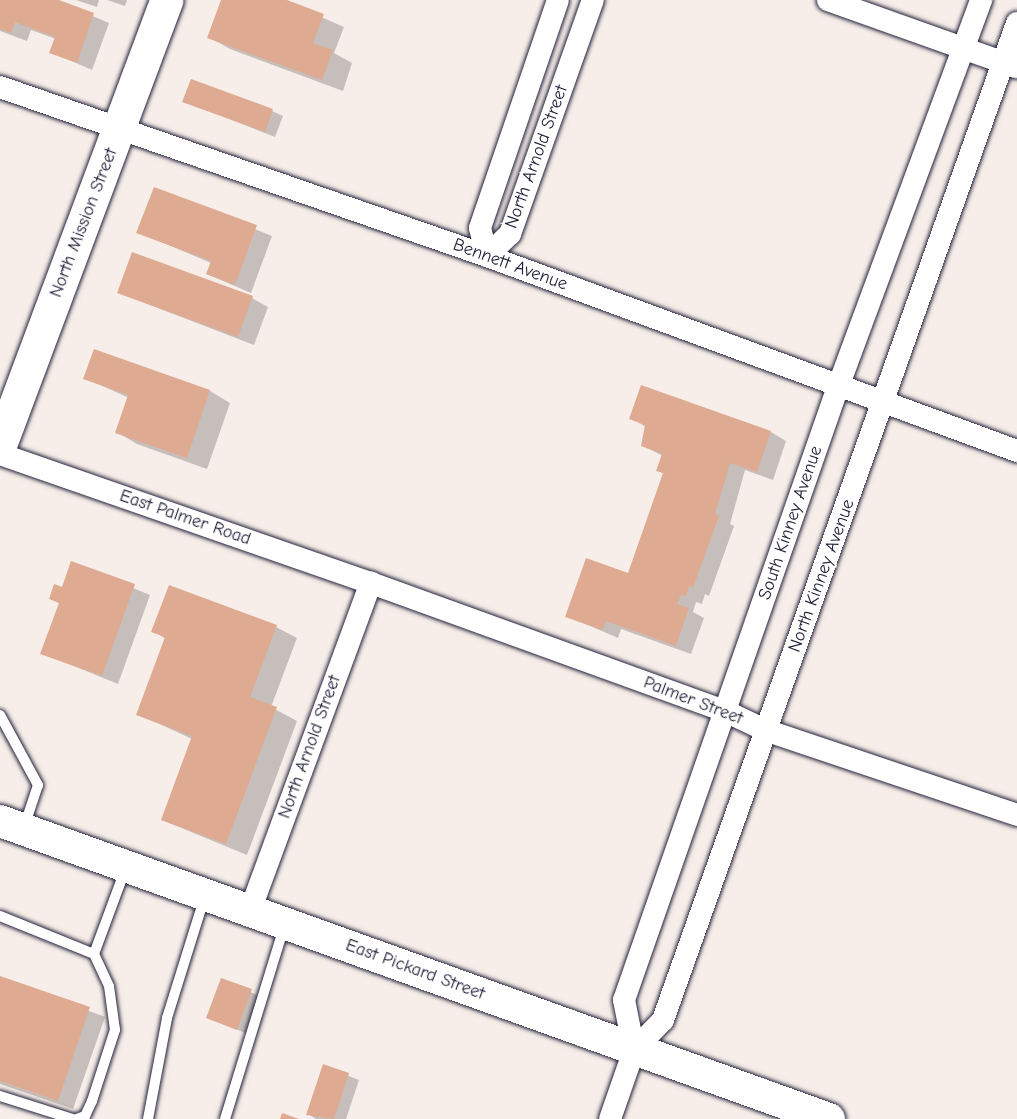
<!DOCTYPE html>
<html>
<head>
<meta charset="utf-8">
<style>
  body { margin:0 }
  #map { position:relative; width:1017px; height:1119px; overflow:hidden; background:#f8eee9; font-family:"Comic Neue",sans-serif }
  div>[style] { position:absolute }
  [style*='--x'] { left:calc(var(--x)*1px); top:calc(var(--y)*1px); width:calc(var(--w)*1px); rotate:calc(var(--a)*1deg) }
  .shadow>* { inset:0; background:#0003 }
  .building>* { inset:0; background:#deaa91 }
  .roads { filter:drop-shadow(0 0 2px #22223b) drop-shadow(0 0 2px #22223b) }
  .lane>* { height:10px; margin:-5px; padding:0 5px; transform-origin:5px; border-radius:5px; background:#fff }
  .street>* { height:22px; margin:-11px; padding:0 11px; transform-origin:11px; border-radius:11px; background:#fff }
  .secondary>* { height:32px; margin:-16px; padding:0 16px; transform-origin:16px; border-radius:16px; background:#fff }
  .primary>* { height:33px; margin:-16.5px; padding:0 16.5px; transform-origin:16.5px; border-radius:16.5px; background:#fff }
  span { translate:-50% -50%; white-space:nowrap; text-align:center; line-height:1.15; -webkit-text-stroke:4.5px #fff; paint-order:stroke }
  .street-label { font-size:18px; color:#22223b }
</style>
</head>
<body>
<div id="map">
  <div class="shadow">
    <div style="clip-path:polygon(0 0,55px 0,109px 23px,92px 70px,51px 52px,56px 39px,31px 30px,27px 41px,0 31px)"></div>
    <div style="clip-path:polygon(76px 0,99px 0,97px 7px)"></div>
    <div style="clip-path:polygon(107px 0,127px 0,125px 6px)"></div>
    <div style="clip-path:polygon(223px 0,282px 0,344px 27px,334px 53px,352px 63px,343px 91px,230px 49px,209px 37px)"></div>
    <div style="clip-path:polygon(184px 101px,272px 111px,283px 116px,275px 137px)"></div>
    <div style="clip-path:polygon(155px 189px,272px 236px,251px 293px,207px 274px,211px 263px,138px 232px)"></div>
    <div style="clip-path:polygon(119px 293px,252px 298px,268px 307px,254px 345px)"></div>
    <div style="clip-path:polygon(95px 351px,210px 391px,230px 403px,207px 469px,137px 444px,117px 432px,129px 398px,85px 378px)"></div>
    <div style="clip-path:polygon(631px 418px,771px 432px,786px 441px,773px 480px,745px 470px,730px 524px,734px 526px,709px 596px,705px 594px,702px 604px,696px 602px,693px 612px,704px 618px,691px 654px,621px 629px,618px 638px,567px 616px,629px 574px,664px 474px,658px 470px,663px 456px,642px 445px,646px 427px)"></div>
    <div style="clip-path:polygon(72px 563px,150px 595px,118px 684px,42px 653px,60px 604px,51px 598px,63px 589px)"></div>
    <div style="clip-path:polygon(276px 627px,297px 638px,271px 707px,297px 721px,247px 855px,162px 820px,192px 739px,138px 714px,166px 639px,153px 631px)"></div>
    <div style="clip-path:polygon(0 977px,105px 1017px,73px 1109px,0 1084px)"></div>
    <div style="clip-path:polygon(221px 980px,262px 997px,248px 1034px,208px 1018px)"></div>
    <div style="clip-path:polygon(324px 1066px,359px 1080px,346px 1119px,316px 1119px,308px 1114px)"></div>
  </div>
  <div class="building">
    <div style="clip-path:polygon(0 0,59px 0,94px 13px,77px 63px,49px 53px,55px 37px,15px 22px,11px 33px,0 29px)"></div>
    <div style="clip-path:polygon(221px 0,287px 0,324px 14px,313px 43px,333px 50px,322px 80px,207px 38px)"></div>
    <div style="clip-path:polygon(191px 79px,273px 109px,265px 132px,182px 102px)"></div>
    <div style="clip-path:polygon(154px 187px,257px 225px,235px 285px,206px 274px,211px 261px,136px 233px)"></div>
    <div style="clip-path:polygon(132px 252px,253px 296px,238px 337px,117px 293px)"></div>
    <div style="clip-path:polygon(94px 349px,210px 390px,187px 458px,115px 433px,128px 395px,83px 379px)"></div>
    <div style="clip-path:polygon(641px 385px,771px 431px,757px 472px,730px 463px,715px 514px,719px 516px,693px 588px,689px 586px,686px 596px,681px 595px,677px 604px,689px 608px,676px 646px,606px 621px,602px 630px,565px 617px,586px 558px,628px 573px,663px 473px,656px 471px,662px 454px,641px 446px,645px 425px,629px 419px)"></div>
    <div style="clip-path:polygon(71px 561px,135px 584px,102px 676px,40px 654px,59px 603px,49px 599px,54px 584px,62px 587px)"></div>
    <div style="clip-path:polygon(169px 585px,277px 625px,250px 697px,277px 707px,226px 844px,161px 820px,192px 736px,136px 715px,165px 637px,151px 632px)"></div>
    <div style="clip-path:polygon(0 976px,90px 1007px,58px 1101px,0 1081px)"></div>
    <div style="clip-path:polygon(221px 978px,252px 989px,237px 1030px,206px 1018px)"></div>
    <div style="clip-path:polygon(323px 1064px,349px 1073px,334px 1119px,306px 1115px)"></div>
    <div style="clip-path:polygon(282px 1113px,299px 1119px,280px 1119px)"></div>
  </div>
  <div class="roads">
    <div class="lane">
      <div style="--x:0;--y:715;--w:80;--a:61.5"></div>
      <div style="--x:38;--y:785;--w:44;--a:108.4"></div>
      <div style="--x:0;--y:916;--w:101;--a:22"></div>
      <div style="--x:94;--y:954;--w:90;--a:-69.7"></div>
      <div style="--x:0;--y:1096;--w:77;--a:17.5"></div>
      <div style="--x:77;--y:1119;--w:9;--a:-21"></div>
      <div style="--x:85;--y:1116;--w:17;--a:-65"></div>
      <div style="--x:92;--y:1101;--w:75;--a:-72.1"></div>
      <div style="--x:115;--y:1030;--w:44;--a:-97.8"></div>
      <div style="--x:109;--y:986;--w:35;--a:-115"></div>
      <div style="--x:148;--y:1119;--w:103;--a:-79.3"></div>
      <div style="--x:167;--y:1018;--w:128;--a:-72.7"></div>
      <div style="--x:225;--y:1119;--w:201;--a:-72.9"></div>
    </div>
    <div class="street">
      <div style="--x:558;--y:0;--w:241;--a:108.9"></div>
      <div style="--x:480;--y:228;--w:29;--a:76"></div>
      <div style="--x:487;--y:256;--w:32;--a:-44"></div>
      <div style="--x:510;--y:234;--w:248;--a:-70.5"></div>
      <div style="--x:828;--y:0;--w:200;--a:19.6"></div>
      <div style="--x:0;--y:87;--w:515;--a:19.14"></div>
      <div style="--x:487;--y:256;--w:565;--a:20.2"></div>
      <div style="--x:0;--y:454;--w:393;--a:19.2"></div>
      <div style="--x:371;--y:583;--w:376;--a:19.9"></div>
      <div style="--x:725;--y:711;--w:44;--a:25.4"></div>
      <div style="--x:765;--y:730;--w:266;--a:18.6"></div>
      <div style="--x:250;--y:911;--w:350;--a:-69.8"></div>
      <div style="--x:634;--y:1050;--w:51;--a:-101.3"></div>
      <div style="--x:624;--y:1000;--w:649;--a:-70.76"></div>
      <div style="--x:838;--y:387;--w:413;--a:-69.7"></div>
      <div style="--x:610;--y:1119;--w:73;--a:-70.8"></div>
      <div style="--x:634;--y:1050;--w:42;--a:-46"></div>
      <div style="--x:663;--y:1020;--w:1058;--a:-70.45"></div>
    </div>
    <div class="secondary">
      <div style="--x:0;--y:821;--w:881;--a:19.77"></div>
    </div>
    <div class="primary">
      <div style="--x:0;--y:445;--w:475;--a:-69.5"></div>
    </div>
  </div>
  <div class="street-label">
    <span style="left:537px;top:157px;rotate:-70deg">North Arnold Street</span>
    <span style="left:84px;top:223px;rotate:-69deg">North Mission Street</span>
    <span style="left:510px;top:265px;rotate:20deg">Bennett Avenue</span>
    <span style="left:185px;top:518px;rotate:19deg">East Palmer Road</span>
    <span style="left:791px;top:523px;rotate:-71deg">South Kinney Avenue</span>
    <span style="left:822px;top:576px;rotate:-70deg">North Kinney Avenue</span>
    <span style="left:693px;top:701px;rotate:21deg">Palmer Street</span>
    <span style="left:310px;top:747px;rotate:-70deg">North Arnold Street</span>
    <span style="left:415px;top:970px;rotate:20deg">East Pickard Street</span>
  </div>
</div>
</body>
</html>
